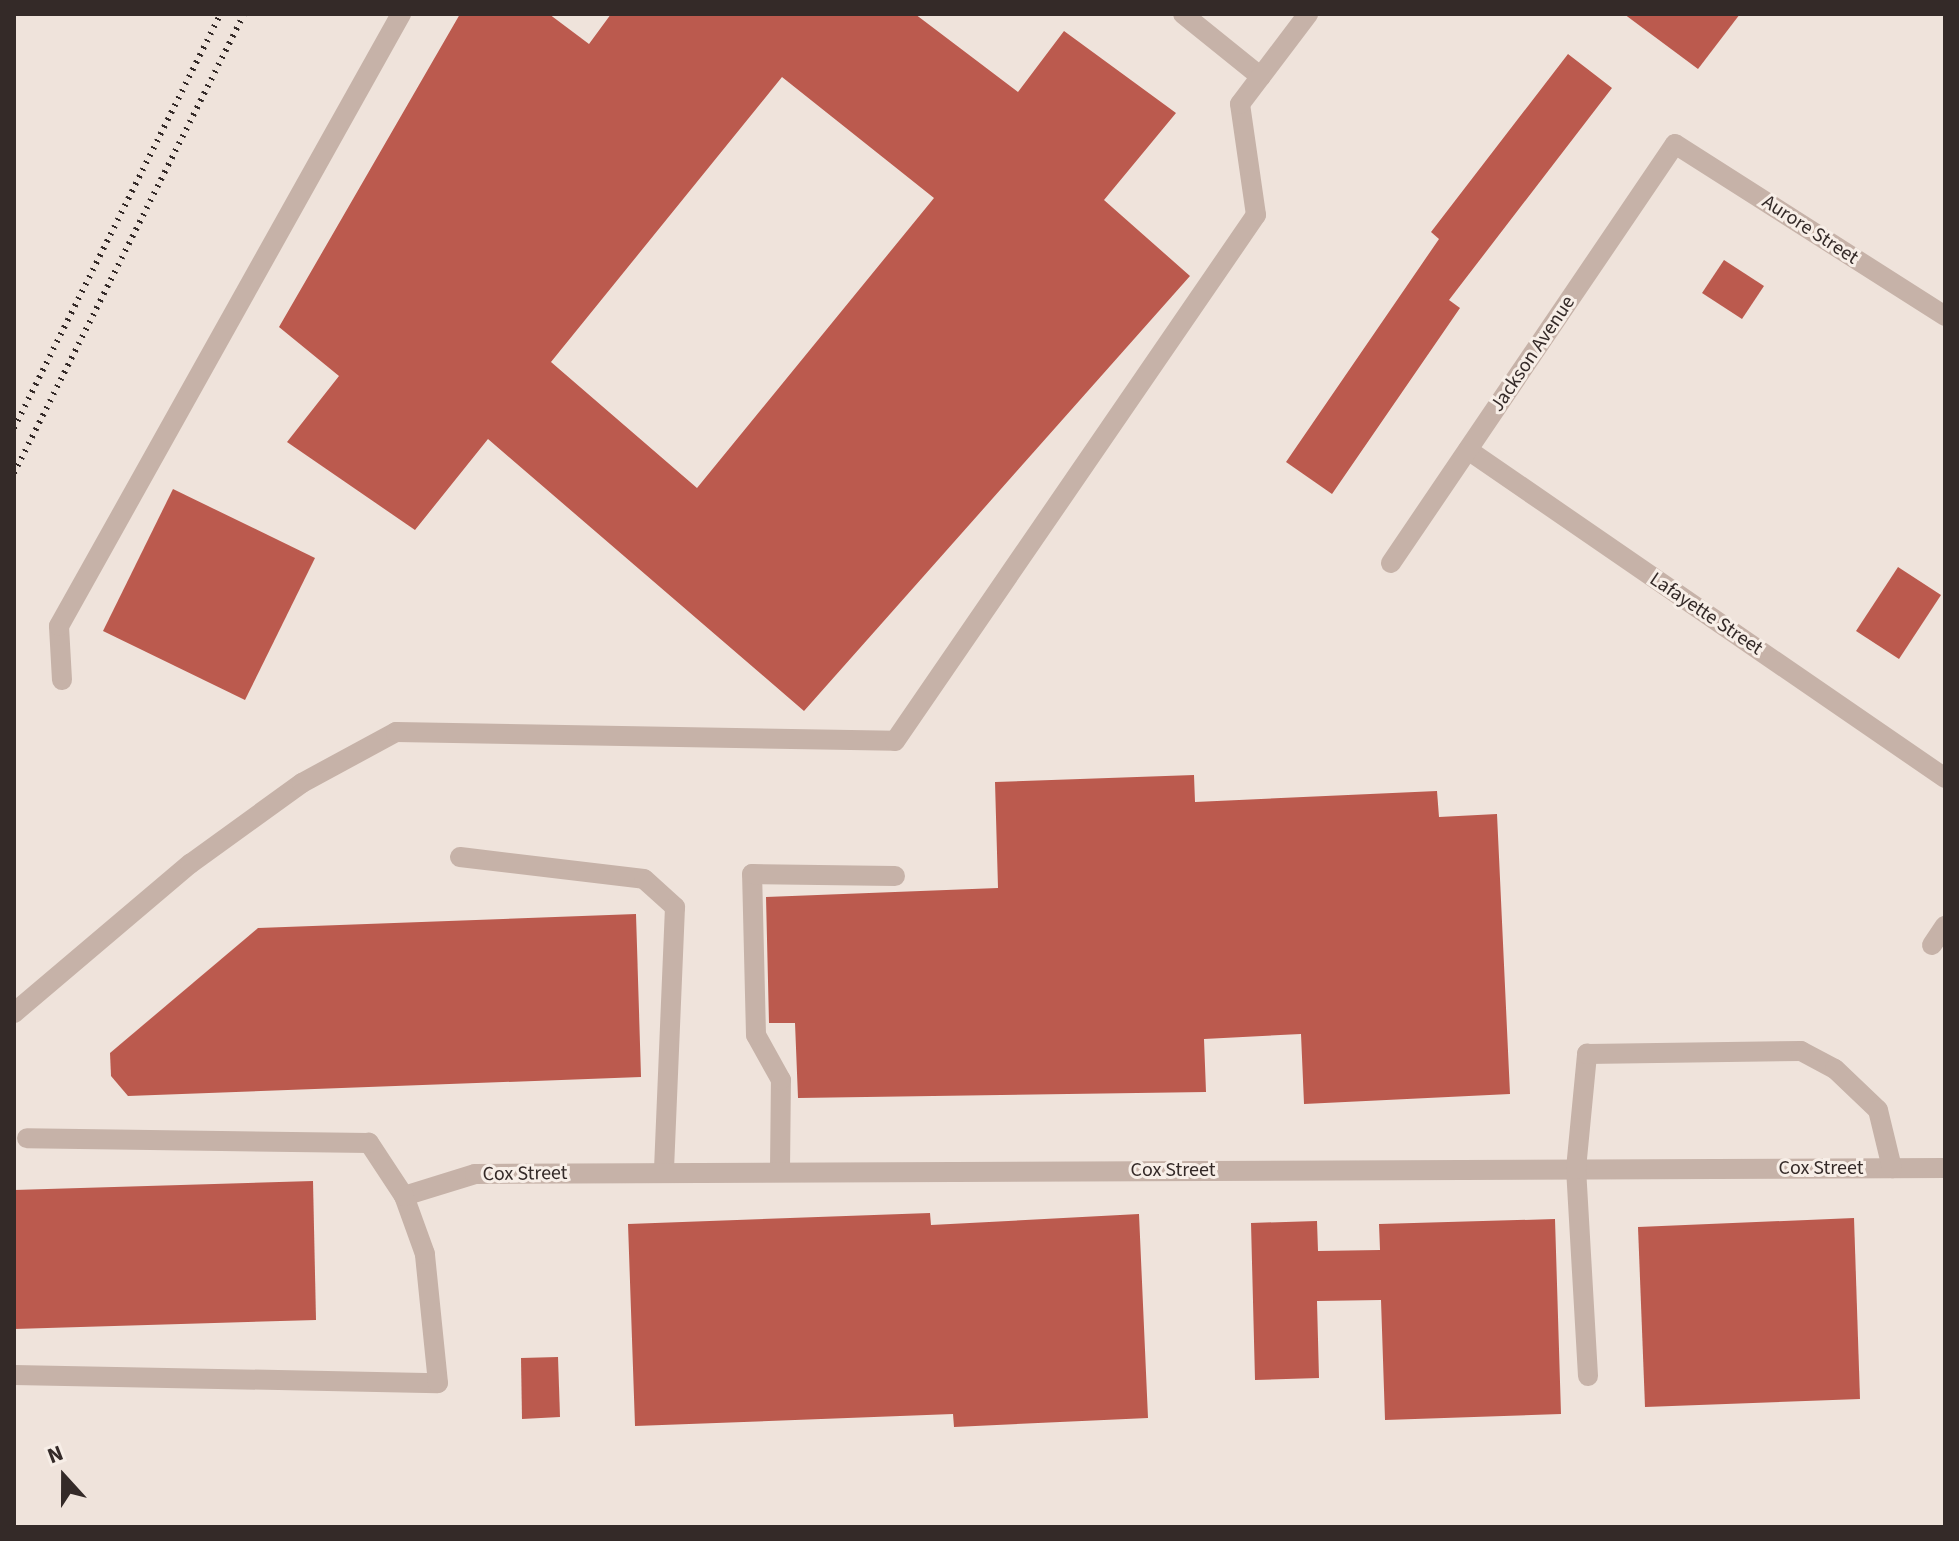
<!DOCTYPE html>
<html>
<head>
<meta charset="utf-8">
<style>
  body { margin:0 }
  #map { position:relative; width:1959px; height:1541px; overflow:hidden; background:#efe3db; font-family:"Source Sans 3",sans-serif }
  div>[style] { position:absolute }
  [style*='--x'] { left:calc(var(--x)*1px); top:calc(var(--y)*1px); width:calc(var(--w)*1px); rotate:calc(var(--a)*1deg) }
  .building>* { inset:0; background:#bb5a4e }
  .minor>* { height:20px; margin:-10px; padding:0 10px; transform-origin:10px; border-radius:10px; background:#c6b2a8 }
  .rail>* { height:6px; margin-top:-3px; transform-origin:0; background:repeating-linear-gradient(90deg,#342a28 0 2px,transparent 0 8px) }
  span { translate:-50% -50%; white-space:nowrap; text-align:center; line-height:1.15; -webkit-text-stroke:6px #f7eee7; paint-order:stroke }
  .street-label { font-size:20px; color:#342a28 }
  .frame { position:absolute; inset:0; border:16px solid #342a28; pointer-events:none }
  .north { position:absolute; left:24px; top:1437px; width:80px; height:80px; -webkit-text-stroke:6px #f7eee7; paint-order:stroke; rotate:339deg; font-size:22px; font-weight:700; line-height:32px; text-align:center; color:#342a28 }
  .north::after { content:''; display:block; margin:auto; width:28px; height:36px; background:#342a28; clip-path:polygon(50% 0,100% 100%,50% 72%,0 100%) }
</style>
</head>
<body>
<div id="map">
  <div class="building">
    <div style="clip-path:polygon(evenodd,460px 14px,549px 14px,589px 44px,611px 14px,915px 14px,1018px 92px,1064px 31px,1176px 113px,1104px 200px,1190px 276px,804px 711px,488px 439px,415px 530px,287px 442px,339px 376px,279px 327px,460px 14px,782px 77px,934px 198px,697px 488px,551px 362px,782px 77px)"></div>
    <div style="clip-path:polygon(1624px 14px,1740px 14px,1698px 69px)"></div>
    <div style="clip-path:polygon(1568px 54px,1612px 88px,1449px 300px,1460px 308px,1332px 494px,1286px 462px,1439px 239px,1431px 232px)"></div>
    <div style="clip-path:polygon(1724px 260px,1764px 286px,1742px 319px,1702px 293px)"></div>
    <div style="clip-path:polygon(173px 489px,315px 558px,245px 700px,103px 631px)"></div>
    <div style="clip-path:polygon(1898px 567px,1941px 595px,1899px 659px,1856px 631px)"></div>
    <div style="clip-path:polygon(1194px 775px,1195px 802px,1437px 791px,1439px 817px,1497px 814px,1510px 1094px,1304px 1104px,1301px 1034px,1204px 1039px,1206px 1092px,798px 1098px,795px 1023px,769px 1023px,766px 897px,998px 888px,995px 782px)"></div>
    <div style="clip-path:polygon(636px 914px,641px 1077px,128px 1096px,111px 1076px,110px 1053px,258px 928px)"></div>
    <div style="clip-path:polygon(313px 1181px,316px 1320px,14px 1329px,14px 1190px)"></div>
    <div style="clip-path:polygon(930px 1213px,931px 1225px,1139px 1214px,1148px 1418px,954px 1427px,953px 1414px,635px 1426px,628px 1224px)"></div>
    <div style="clip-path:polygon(1854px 1218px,1860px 1399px,1645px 1407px,1638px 1227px)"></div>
    <div style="clip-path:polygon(1555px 1219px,1561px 1414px,1385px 1420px,1381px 1300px,1317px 1301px,1319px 1378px,1255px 1380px,1251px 1223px,1317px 1221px,1318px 1251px,1380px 1250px,1379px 1224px)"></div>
    <div style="clip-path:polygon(558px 1357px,560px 1417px,522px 1419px,521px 1358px)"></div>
  </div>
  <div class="minor">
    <div style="--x:1183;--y:14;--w:100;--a:38.9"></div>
    <div style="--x:1468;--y:450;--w:579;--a:34.51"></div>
    <div style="--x:1391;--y:563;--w:506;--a:-55.87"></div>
    <div style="--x:1675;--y:144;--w:320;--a:32.5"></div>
    <div style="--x:62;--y:680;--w:54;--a:-93.2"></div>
    <div style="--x:59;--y:626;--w:701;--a:-60.8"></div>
    <div style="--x:460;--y:857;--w:185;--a:6.8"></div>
    <div style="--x:644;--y:879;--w:42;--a:42.1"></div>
    <div style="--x:675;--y:907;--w:266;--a:92.4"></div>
    <div style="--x:1932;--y:945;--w:23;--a:-56"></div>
    <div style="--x:14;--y:1013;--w:231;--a:-40.3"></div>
    <div style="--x:190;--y:864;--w:138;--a:-35.9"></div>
    <div style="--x:302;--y:783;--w:107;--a:-28.5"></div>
    <div style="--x:396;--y:732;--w:499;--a:1"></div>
    <div style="--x:895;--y:741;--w:638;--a:-55.54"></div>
    <div style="--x:1256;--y:215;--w:112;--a:-98.2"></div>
    <div style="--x:1240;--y:104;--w:113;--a:-52.9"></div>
    <div style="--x:780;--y:1170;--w:90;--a:-89.4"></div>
    <div style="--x:781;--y:1080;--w:51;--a:-119.1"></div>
    <div style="--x:756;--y:1035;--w:161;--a:-91.4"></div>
    <div style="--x:752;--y:874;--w:143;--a:0.8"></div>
    <div style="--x:404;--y:1196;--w:74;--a:-17.2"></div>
    <div style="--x:475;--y:1174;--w:1470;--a:-0.23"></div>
    <div style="--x:14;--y:1375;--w:424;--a:1.1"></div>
    <div style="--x:438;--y:1383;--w:130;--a:-95.8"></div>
    <div style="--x:425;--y:1254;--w:62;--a:-109.9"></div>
    <div style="--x:404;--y:1196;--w:64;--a:-123.4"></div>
    <div style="--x:369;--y:1143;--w:342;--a:-179.2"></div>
    <div style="--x:1588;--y:1376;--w:207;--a:-93.3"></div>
    <div style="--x:1576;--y:1169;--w:116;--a:-84.5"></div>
    <div style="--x:1587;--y:1054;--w:214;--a:-0.8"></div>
    <div style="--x:1801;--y:1051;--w:38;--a:28"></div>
    <div style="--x:1835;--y:1069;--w:59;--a:43.6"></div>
    <div style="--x:1878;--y:1110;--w:60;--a:76.4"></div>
  </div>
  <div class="rail">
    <div style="--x:14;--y:428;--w:462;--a:-63.5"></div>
    <div style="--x:14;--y:473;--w:513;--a:-63.39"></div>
  </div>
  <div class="street-label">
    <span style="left:1810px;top:230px;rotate:33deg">Aurore Street</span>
    <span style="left:1533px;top:354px;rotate:-56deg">Jackson Avenue</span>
    <span style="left:1706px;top:614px;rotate:34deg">Lafayette Street</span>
    <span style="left:1821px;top:1168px">Cox Street</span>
    <span style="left:1173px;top:1170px">Cox Street</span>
    <span style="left:525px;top:1174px;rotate:-1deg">Cox Street</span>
  </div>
  <div class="frame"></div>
  <div class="north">N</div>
</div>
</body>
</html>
